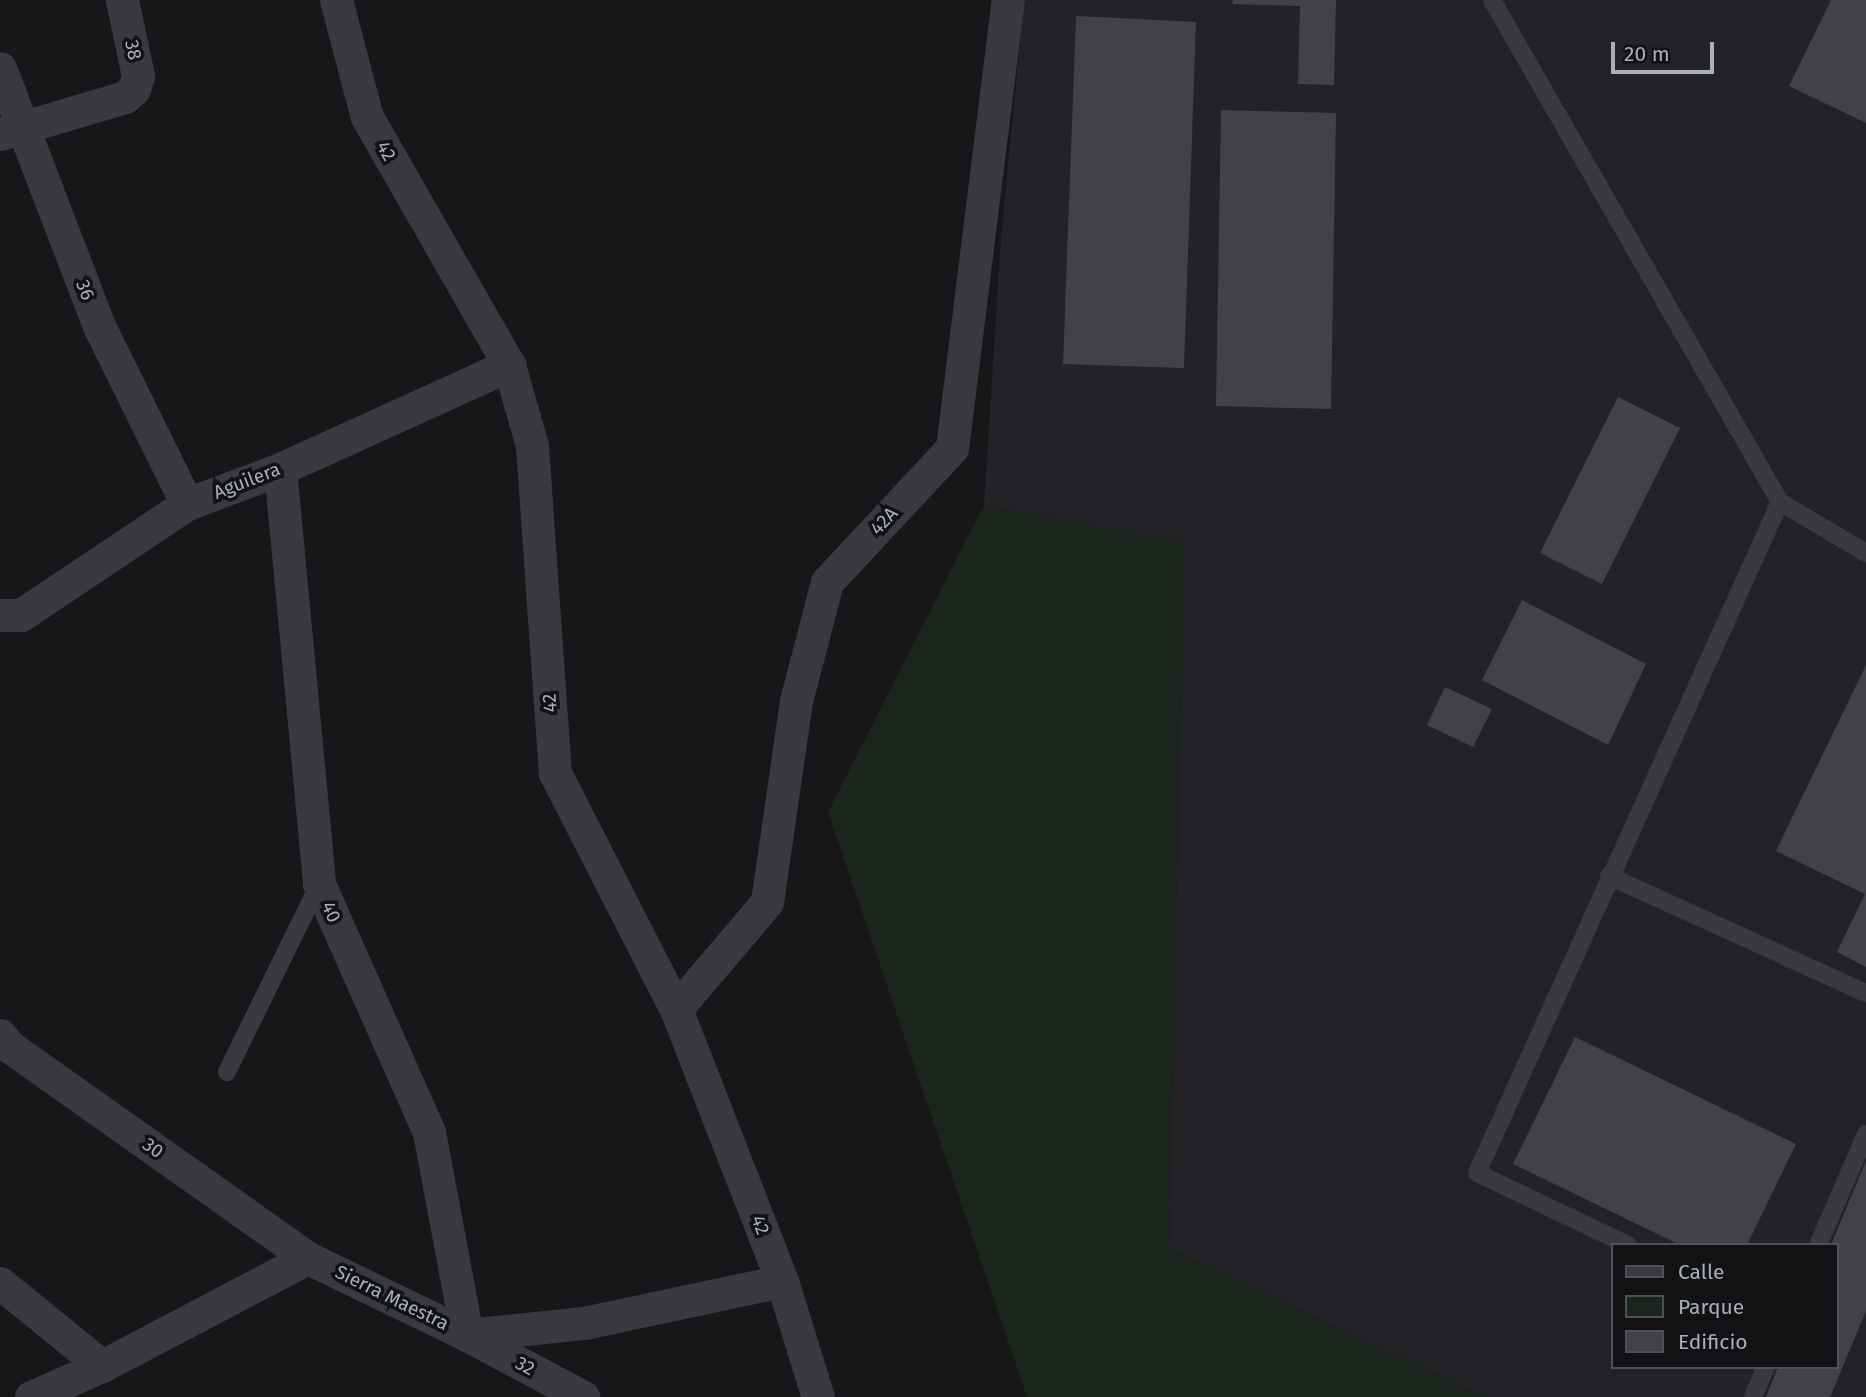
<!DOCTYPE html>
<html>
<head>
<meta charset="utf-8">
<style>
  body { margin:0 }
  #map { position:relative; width:1866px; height:1397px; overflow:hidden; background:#171719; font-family:"Fira Sans",sans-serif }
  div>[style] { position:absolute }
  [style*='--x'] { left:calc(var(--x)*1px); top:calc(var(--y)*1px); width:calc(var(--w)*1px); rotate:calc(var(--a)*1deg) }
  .built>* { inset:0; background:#232327 }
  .green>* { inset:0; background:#1c251d }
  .building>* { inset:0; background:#414246 }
  .service>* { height:18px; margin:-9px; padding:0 9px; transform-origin:9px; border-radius:9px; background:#383a3f }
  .minor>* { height:33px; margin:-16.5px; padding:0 16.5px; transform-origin:16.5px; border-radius:16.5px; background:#383a3f }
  span { translate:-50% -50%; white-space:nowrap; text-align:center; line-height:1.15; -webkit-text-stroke:7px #121214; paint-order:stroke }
  .street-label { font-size:19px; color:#a8b0ba }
  .legend { position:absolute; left:1611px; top:1243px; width:228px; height:126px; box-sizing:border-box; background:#121214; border:2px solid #4e5156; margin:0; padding:9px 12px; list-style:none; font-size:21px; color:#a8b0ba }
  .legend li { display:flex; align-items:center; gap:14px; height:35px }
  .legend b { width:35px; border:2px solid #4e5156 }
  .scale { position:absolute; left:1611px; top:42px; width:103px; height:32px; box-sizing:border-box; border:4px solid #a8b0ba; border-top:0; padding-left:9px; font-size:21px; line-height:24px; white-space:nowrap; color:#a8b0ba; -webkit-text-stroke:5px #121214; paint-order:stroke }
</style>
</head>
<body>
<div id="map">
  <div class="built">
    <div style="clip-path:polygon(evenodd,1024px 0,1866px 0,1866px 1397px,1485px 1397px,1169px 1248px,1184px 543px,984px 505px,1001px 238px,1024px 0,1612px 1245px,1836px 1245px,1836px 1367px,1612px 1367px,1612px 1245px)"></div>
  </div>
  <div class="green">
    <div style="clip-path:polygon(984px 505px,1184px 542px,1169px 1248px,1485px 1397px,1027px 1397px,828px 812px)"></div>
  </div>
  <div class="building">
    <div style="clip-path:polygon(1233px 0,1336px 0,1334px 85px,1298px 84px,1300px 6px,1232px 4px)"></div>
    <div style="clip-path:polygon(1831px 0,1866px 0,1866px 123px,1789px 86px)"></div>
    <div style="clip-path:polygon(1076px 16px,1196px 22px,1184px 368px,1063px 364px)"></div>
    <div style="clip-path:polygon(1221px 110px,1336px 113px,1331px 409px,1216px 406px)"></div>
    <div style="clip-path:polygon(1618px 397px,1680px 428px,1602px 584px,1540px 553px)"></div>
    <div style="clip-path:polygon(1522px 600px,1646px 664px,1608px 745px,1482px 680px)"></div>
    <div style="clip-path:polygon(1866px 665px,1866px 967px,1837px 952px,1865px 894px,1776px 851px)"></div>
    <div style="clip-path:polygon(1445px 687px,1492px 709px,1473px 747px,1427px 725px)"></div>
    <div style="clip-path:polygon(1575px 1037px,1796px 1144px,1747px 1245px,1680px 1245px,1513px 1164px)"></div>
    <div style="clip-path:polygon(1866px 1161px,1866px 1311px,1830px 1397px,1766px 1397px,1778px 1367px,1836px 1367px,1836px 1245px,1831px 1245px)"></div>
  </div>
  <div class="service">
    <div style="--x:1492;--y:0;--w:579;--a:60.16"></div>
    <div style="--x:1780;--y:502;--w:736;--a:114.3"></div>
    <div style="--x:1477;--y:1173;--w:167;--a:25.5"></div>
    <div style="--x:1780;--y:502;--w:100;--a:30.7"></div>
    <div style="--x:1609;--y:876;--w:282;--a:24.5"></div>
    <div style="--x:227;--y:1072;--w:209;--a:-63.9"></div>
    <div style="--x:1818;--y:1245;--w:121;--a:-66.6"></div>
    <div style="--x:1753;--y:1397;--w:33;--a:-67"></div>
  </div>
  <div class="minor">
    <div style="--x:336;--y:0;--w:121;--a:75.2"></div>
    <div style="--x:367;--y:117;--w:286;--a:60.2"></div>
    <div style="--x:509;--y:365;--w:84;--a:74.1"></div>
    <div style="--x:532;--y:446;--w:328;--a:86"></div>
    <div style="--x:555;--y:773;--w:265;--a:62.9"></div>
    <div style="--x:676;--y:1009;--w:292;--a:68.7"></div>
    <div style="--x:782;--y:1281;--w:121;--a:72.8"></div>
    <div style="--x:0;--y:68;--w:279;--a:69"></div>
    <div style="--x:100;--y:328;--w:196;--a:63.7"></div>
    <div style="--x:0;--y:134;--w:130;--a:-16.5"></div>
    <div style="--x:125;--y:97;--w:12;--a:-42"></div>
    <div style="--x:134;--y:89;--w:14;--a:-73"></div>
    <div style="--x:138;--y:76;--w:78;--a:-101.9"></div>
    <div style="--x:280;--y:469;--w:417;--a:84.6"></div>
    <div style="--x:319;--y:884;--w:271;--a:66.1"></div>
    <div style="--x:429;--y:1132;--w:207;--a:79.4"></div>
    <div style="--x:0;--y:615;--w:21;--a:0"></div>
    <div style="--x:21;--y:615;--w:200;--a:-33.8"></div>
    <div style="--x:187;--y:504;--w:99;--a:-20.6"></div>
    <div style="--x:280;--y:469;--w:252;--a:-24.4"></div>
    <div style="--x:676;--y:1009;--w:140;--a:-49.6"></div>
    <div style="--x:767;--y:902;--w:203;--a:-81.8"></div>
    <div style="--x:796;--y:701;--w:123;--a:-75.4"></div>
    <div style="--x:827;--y:582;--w:183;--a:-47"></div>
    <div style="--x:952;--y:448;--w:451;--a:-82.9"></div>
    <div style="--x:0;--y:1035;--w:16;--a:50"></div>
    <div style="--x:10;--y:1047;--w:365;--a:35.3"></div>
    <div style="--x:308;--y:1258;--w:177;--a:25.8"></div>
    <div style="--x:467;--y:1335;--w:132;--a:28.1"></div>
    <div style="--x:0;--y:1283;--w:132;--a:39.1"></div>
    <div style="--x:467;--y:1335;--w:118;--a:-5.9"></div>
    <div style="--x:584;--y:1323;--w:202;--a:-12"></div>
    <div style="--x:31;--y:1397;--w:77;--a:-23.6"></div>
    <div style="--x:102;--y:1366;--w:233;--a:-27.7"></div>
  </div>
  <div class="street-label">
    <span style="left:133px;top:50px;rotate:78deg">38</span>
    <span style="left:386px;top:151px;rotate:60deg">42</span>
    <span style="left:85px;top:290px;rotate:69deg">36</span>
    <span style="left:247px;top:481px;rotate:-21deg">Aguilera</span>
    <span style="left:884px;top:521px;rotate:-47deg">42A</span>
    <span style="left:550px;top:703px;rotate:-94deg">42</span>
    <span style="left:331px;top:912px;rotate:66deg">40</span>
    <span style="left:153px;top:1148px;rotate:35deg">30</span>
    <span style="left:760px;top:1225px;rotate:69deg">42</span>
    <span style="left:392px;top:1298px;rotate:26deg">Sierra Maestra</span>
    <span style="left:525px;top:1366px;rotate:28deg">32</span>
  </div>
  <ul class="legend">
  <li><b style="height:9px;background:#383a3f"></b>Calle</li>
  <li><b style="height:19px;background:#1c251d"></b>Parque</li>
  <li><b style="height:19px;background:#414246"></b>Edificio</li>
  </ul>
  <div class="scale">20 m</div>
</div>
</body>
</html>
